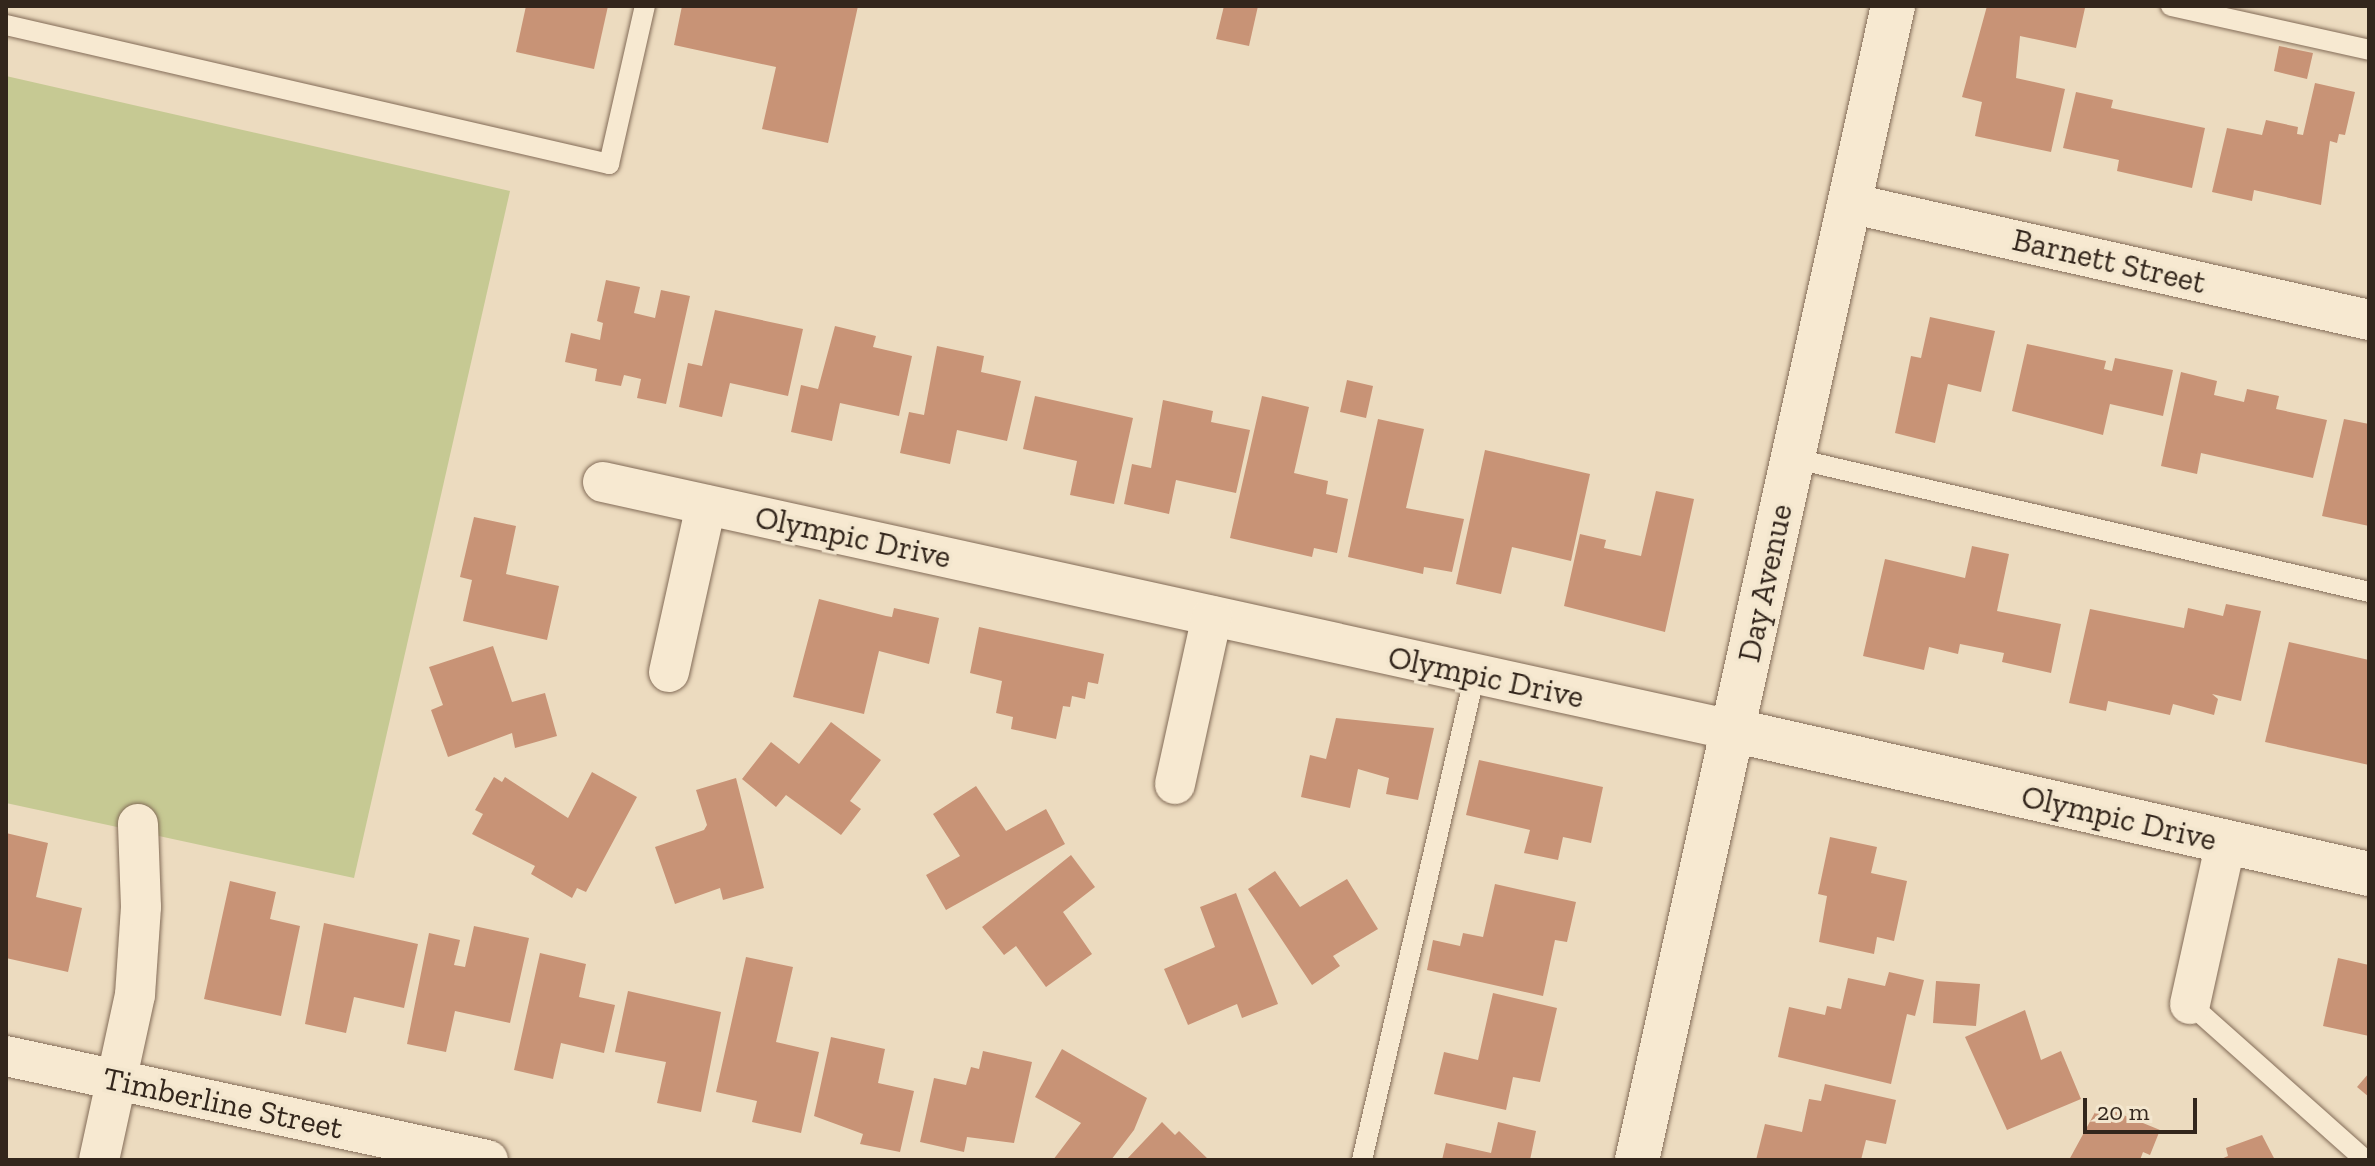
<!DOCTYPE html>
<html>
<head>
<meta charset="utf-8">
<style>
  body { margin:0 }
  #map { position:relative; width:2375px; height:1166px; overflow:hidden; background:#ecdbbf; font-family:"Zilla Slab",serif }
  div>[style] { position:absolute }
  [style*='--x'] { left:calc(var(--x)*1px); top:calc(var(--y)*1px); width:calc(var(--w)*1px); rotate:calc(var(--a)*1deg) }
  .green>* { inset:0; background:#c6c993 }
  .building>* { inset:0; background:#c89376 }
  .roads { filter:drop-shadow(0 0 2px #836c58) drop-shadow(0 0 2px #836c58) }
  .service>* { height:20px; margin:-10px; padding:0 10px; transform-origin:10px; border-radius:10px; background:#f7e9d1 }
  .minor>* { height:40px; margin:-20px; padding:0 20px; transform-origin:20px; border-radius:20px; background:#f7e9d1 }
  .tertiary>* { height:44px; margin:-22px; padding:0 22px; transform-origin:22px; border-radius:22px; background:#f7e9d1 }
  span { translate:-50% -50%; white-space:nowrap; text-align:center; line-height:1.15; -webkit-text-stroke:7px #f3e6ce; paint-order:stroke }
  .street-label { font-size:32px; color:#33261c }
  .frame { position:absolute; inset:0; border:8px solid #33261c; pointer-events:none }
  .scale { position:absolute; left:2083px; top:1098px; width:114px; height:36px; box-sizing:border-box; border:4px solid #33261c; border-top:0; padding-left:10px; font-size:24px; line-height:28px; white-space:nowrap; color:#33261c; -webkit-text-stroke:6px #f3e6ce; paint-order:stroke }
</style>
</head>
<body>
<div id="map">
  <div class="green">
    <div style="clip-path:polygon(6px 76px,510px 191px,354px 878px,6px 803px)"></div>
  </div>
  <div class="building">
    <div style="clip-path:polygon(526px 6px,608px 6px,594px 69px,516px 52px)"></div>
    <div style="clip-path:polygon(682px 6px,858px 6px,828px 143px,762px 129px,776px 67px,674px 45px)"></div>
    <div style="clip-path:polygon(1224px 6px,1258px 6px,1249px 46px,1216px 39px)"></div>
    <div style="clip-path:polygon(1987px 6px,2085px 8px,2076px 48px,2020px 36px,2016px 78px,2065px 89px,2051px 152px,1975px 136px,1982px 102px,1962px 97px)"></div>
    <div style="clip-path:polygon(2279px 46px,2313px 53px,2307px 79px,2274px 71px)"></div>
    <div style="clip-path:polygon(2315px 83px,2355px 92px,2345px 135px,2339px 134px,2337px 143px,2330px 141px,2321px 205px,2254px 190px,2252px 201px,2212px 192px,2227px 128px,2262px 135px,2266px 120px,2298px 127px,2297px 134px,2303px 135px)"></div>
    <div style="clip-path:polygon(2076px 92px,2113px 100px,2111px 108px,2205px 128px,2192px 188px,2117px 171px,2119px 160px,2063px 148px)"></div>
    <div style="clip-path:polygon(606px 280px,640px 287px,634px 313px,655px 318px,661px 290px,690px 296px,666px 404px,637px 398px,641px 379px,624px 375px,621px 386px,595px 381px,597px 369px,565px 362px,571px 333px,600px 340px,603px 323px,597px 321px)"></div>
    <div style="clip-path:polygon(715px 310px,803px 329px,788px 396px,730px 383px,722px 417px,679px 407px,688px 363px,702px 366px)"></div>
    <div style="clip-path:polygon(1930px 317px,1995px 331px,1981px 392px,1948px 384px,1935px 443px,1895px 433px,1911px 356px,1921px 358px)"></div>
    <div style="clip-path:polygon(835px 326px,876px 336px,873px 347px,912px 356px,899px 416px,840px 403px,832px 441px,791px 432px,801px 385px,818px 389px)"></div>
    <div style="clip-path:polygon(2027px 344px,2106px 361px,2104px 369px,2112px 371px,2115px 358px,2173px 370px,2163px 416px,2110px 404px,2103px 435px,2012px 411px)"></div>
    <div style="clip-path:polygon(937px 346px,984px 356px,981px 372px,1021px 381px,1007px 441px,957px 430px,950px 464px,900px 453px,909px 412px,924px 415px)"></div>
    <div style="clip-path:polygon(2181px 372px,2217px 381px,2214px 395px,2244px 402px,2247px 389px,2279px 396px,2276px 409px,2327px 420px,2313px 478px,2201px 453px,2197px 474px,2161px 466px)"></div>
    <div style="clip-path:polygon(1347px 380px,1373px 386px,1366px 418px,1340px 412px)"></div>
    <div style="clip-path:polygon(1035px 396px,1133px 418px,1114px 504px,1070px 495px,1077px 461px,1023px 449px)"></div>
    <div style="clip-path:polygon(1262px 396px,1309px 407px,1294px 473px,1328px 481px,1326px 494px,1348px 499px,1337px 553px,1314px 548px,1312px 557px,1230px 538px)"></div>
    <div style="clip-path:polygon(1163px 400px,1213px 411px,1211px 422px,1250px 430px,1236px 493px,1176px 480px,1169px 514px,1124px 504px,1132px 464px,1151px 468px)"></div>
    <div style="clip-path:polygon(1378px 419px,1424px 429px,1406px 508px,1464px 519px,1452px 572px,1424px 567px,1423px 574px,1348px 557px)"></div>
    <div style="clip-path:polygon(2344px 419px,2369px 424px,2369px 526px,2322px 516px)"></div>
    <div style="clip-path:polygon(1485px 450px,1590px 474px,1571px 561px,1512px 547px,1501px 594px,1456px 584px)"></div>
    <div style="clip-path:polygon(1656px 491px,1694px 499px,1665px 632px,1564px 606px,1580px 534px,1606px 540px,1604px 548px,1641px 556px)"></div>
    <div style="clip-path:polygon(474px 517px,516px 526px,506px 574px,559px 586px,547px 640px,463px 621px,472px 580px,460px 577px)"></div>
    <div style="clip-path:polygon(1972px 546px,2009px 554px,1997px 611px,2061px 624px,2051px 673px,2002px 662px,2004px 653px,1960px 644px,1958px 654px,1929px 647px,1924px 670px,1863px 656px,1885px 559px,1965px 578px)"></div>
    <div style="clip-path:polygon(819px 599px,886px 616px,892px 617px,894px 608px,939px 618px,929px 664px,879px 651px,864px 714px,793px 697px)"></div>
    <div style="clip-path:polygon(2226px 604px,2261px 611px,2241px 701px,2212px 694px,2218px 699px,2214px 715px,2173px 704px,2170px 715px,2108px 701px,2106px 711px,2069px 703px,2090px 609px,2184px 628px,2188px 608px,2223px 616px)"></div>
    <div style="clip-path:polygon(979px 627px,1104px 654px,1098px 684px,1088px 682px,1085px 699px,1072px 696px,1070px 707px,1063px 706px,1056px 739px,1011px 729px,1013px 717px,996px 713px,1002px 681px,970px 673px)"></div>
    <div style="clip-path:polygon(2289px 642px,2369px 660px,2369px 765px,2265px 742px)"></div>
    <div style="clip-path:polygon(493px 646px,512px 702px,545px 693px,557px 736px,515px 748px,512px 733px,448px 757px,431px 710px,443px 705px,429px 667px)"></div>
    <div style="clip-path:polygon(1336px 718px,1434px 728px,1418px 800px,1386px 794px,1389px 778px,1358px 769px,1350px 808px,1301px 797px,1310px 755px,1326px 759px)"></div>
    <div style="clip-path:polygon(831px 722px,881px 760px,850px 801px,861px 809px,841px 835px,786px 795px,776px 807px,742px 779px,771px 742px,799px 764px)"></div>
    <div style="clip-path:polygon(1479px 760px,1603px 787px,1591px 843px,1563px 837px,1558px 860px,1524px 853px,1530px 830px,1466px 815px)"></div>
    <div style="clip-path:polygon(592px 772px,637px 797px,586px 892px,577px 888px,572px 898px,531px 874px,535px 866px,472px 834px,483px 814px,475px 810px,494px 777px,502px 782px,505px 777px,568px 818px)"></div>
    <div style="clip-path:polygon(736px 778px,764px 888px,723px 900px,720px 888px,675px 904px,655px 847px,704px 830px,707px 825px,696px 790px)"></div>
    <div style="clip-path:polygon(976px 786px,1006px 831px,1046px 809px,1065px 844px,946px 910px,926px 875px,960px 856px,933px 814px)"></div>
    <div style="clip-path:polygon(6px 833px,48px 843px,36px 897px,82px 908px,68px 972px,6px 958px)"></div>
    <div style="clip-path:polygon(1830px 837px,1877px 847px,1871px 873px,1907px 881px,1894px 941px,1877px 937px,1874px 954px,1819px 942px,1827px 896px,1818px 894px)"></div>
    <div style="clip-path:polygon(1071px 855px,1095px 887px,1063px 912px,1092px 954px,1046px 987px,1016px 946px,1004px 955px,982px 927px)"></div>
    <div style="clip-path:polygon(1275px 871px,1300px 907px,1347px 879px,1378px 929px,1333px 956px,1340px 966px,1312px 985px,1248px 889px)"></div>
    <div style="clip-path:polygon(230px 881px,276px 892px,270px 919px,300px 926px,281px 1016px,204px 999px)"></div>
    <div style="clip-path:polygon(1495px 884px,1576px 902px,1567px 942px,1555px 940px,1543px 996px,1427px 970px,1433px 940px,1460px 946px,1463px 933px,1483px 937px)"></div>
    <div style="clip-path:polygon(1236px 893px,1278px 1004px,1242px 1018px,1237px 1004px,1188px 1025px,1164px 969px,1215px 947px,1200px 907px)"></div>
    <div style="clip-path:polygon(324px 923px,418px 944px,404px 1008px,354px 997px,346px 1033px,305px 1024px)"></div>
    <div style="clip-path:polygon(474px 926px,529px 938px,510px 1023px,455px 1011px,446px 1052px,407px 1044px,429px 933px,460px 940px,454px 965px,465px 967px)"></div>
    <div style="clip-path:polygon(540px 953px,586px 964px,579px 997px,615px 1005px,604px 1053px,561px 1043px,553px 1079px,514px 1070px)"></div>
    <div style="clip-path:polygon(746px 957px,793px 967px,776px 1042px,819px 1052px,801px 1133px,752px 1122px,757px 1101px,716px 1092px)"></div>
    <div style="clip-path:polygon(2338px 958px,2369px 965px,2369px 1036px,2323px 1026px)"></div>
    <div style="clip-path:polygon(1889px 972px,1924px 980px,1915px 1016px,1907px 1014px,1891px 1084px,1778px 1057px,1789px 1007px,1825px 1015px,1827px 1006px,1841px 1009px,1848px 978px,1885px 986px)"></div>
    <div style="clip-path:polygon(1936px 981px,1980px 984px,1976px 1026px,1933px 1023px)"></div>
    <div style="clip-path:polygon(628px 991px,721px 1012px,701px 1112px,657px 1103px,666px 1062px,615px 1052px)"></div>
    <div style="clip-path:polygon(1493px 993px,1557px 1008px,1540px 1082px,1513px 1077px,1506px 1110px,1434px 1094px,1444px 1052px,1478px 1060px)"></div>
    <div style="clip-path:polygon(2025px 1010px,2041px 1060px,2061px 1051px,2081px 1099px,2007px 1130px,1965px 1037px)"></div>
    <div style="clip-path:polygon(831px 1037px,885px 1049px,878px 1083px,914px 1091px,900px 1152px,860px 1144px,863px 1134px,814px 1116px)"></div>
    <div style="clip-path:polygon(1062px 1049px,1147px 1098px,1134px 1130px,1111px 1160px,1053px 1160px,1081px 1123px,1035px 1097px)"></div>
    <div style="clip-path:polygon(983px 1051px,1032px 1062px,1014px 1143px,967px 1137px,964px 1152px,920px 1142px,934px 1078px,966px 1085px,971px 1067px,979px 1069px)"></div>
    <div style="clip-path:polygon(2369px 1073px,2369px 1097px,2357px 1087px)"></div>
    <div style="clip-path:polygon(1825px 1084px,1896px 1100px,1886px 1144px,1866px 1140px,1861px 1160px,1756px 1160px,1765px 1124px,1802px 1132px,1809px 1099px,1821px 1101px)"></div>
    <div style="clip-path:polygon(2099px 1105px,2160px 1130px,2150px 1155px,2143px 1152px,2140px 1160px,2069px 1160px)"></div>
    <div style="clip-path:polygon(1162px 1122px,1175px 1135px,1179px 1131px,1209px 1160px,1126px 1160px)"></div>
    <div style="clip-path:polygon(1498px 1122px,1536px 1131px,1530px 1160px,1442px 1160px,1446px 1143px,1491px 1153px)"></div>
    <div style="clip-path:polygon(2262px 1135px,2275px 1160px,2219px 1160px,2228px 1156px,2226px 1148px)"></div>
  </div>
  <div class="roads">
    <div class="service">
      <div style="--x:2171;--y:6;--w:203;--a:12.5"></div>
      <div style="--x:6;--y:25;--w:619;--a:12.98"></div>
      <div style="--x:609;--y:164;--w:162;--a:-77.2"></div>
      <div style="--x:1792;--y:458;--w:592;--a:13.07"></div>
      <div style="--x:2190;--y:1004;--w:234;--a:41.7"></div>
      <div style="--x:1362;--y:1160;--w:499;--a:-76.9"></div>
    </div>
    <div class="minor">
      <div style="--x:1849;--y:203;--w:533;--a:12.68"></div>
      <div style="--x:603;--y:482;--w:1156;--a:12.39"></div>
      <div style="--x:669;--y:672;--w:171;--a:-77.5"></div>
      <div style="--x:1175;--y:784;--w:172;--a:-77.6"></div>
      <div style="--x:2190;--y:1004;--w:166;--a:-77.5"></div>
      <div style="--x:6;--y:1056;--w:493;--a:12.2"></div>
      <div style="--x:99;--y:1160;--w:169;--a:-77.7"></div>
      <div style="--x:135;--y:995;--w:88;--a:-86.1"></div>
      <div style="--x:141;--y:907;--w:83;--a:-92.1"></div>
    </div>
    <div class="tertiary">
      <div style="--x:1732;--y:730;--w:653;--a:12.74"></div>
      <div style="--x:1637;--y:1160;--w:1182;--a:-77.49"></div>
    </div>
  </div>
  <div class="street-label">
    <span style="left:2109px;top:261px;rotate:13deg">Barnett Street</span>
    <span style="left:853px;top:537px;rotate:12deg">Olympic Drive</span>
    <span style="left:1765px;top:583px;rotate:-78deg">Day Avenue</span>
    <span style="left:1486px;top:677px;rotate:12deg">Olympic Drive</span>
    <span style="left:2119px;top:818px;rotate:13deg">Olympic Drive</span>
    <span style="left:223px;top:1103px;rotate:12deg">Timberline Street</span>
  </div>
  <div class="frame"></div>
  <div class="scale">20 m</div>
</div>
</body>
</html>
